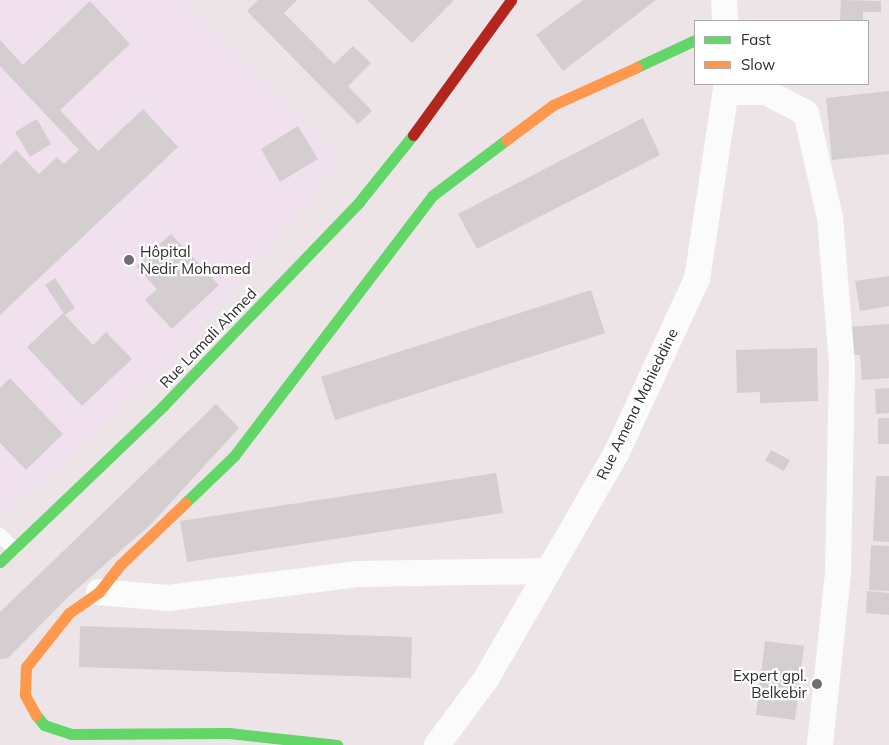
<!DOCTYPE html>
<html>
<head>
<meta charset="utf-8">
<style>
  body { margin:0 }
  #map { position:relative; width:889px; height:745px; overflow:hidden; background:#ece4e7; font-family:Mulish,sans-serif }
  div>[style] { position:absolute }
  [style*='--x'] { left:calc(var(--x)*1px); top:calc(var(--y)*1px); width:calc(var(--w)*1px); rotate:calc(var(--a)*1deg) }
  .medical>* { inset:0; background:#f1e1ef }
  .building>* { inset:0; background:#d4ced0 }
  .lane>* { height:14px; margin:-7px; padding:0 7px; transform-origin:7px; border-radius:7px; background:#fcfbfb }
  .street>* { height:26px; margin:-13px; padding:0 13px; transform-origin:13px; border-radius:13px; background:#fcfbfb }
  .fast>* { height:11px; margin:-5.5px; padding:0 5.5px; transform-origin:5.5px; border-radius:5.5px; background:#63d668 }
  .slow>* { height:11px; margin:-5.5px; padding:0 5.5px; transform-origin:5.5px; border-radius:5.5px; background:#ff974d }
  .jam>* { height:11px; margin:-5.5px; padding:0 5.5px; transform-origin:5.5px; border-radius:5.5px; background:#b3261e }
  .dots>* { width:14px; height:14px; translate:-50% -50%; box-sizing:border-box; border:2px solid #fff; border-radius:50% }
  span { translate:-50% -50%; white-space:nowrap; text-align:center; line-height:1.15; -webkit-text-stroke:4.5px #fff; paint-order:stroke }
  .poi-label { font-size:15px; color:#2e2e2e }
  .left { translate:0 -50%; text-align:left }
  .right { translate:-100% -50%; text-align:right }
  .street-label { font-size:15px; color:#2e2e2e }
  .legend { position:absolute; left:694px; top:20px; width:175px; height:65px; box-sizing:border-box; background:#fff; border:1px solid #ababab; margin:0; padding:6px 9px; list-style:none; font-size:15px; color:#2e2e2e }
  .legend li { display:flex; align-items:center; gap:10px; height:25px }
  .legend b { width:25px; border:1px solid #ababab }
</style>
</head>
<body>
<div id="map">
  <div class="medical">
    <div style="clip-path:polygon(0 0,187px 0,343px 159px,173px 361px,0 520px)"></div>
  </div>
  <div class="building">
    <div style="clip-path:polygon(258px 0,297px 0,284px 13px,334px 64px,353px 46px,371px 63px,348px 86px,372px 111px,358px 124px,247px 11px)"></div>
    <div style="clip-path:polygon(367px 0,454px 0,412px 43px)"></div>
    <div style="clip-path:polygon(583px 0,656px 0,563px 71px,536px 35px)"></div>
    <div style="clip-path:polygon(841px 0,881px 1px,881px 12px,863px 12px,863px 21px,840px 21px)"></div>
    <div style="clip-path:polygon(90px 1px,130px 44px,60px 110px,98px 151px,143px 109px,178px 147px,0 315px,0 165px,16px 150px,39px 174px,57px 157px,64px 164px,79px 150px,0 66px,0 40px,23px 65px)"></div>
    <div style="clip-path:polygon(889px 91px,889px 154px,832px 160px,826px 98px)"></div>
    <div style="clip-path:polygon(643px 118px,660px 155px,477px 249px,458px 214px)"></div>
    <div style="clip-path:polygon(37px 119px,51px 144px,30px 157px,15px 132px)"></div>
    <div style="clip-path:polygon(298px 126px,318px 159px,280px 182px,261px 149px)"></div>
    <div style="clip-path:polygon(171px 234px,219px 285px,172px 329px,145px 300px,157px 289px,136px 266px)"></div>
    <div style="clip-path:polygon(889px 276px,889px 306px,860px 311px,855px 281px)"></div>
    <div style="clip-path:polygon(55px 278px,75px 308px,65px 315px,45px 285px)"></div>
    <div style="clip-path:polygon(591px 290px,605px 333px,335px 420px,321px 377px)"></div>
    <div style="clip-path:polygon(63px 313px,93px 345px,106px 332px,132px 359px,82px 406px,27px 347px)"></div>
    <div style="clip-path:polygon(889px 324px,889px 378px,862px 380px,860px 355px,851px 355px,849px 327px)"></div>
    <div style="clip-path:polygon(817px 348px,818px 401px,760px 403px,760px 392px,737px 393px,736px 350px)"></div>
    <div style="clip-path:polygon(10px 378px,63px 434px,26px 470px,0 443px,0 388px)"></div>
    <div style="clip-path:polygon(889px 388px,889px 413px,876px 414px,875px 389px)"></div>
    <div style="clip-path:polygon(216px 404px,239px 428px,151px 524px,69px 596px,8px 658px,0 659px,0 612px)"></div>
    <div style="clip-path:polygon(878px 418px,889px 418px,889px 444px,878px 444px)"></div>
    <div style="clip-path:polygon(771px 450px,790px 460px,784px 471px,765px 461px)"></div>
    <div style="clip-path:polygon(496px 473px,503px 513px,187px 562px,180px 521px)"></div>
    <div style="clip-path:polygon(876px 476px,889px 476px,889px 542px,873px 541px)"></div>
    <div style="clip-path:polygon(871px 545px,889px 546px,889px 591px,869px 590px)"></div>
    <div style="clip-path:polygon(867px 591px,889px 593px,889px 615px,866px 613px)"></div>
    <div style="clip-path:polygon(80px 626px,412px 637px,411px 678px,79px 667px)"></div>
    <div style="clip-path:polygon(765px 641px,804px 646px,795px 720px,756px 715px)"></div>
  </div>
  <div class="lane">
    <div style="--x:0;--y:535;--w:20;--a:45"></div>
  </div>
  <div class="street">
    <div style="--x:724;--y:0;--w:21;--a:87"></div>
    <div style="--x:727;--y:92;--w:39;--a:0"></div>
    <div style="--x:766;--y:92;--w:45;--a:27.7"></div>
    <div style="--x:806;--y:113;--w:108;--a:77.1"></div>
    <div style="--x:830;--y:218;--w:147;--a:85.3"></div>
    <div style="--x:842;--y:365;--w:208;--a:91.1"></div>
    <div style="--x:838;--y:573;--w:173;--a:96"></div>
    <div style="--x:99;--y:592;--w:69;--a:5"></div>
    <div style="--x:168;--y:598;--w:191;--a:-7.2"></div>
    <div style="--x:357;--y:574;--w:192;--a:-0.9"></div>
    <div style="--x:437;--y:745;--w:82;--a:-53.4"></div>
    <div style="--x:486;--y:679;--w:260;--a:-60"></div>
    <div style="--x:616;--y:454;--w:193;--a:-65.2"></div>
    <div style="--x:697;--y:279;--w:197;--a:-81.3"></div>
  </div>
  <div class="fast">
    <div style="--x:637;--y:67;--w:64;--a:-25"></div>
    <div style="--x:185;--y:503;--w:68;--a:-43.8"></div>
    <div style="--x:234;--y:456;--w:328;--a:-52.7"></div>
    <div style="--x:433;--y:195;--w:91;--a:-37"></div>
    <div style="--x:0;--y:562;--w:226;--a:-43.7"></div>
    <div style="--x:163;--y:406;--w:283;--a:-46.1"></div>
    <div style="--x:359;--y:202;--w:86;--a:-51.1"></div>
    <div style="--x:36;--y:715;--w:13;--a:51"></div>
    <div style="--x:44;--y:725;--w:28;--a:18"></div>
    <div style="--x:71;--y:734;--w:158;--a:-0.4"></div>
    <div style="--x:229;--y:733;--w:109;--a:6.3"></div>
  </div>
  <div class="slow">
    <div style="--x:506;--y:140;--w:59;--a:-36.7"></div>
    <div style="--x:553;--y:105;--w:92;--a:-24.3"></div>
    <div style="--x:36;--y:715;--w:23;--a:-119"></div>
    <div style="--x:25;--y:695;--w:28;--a:-88"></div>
    <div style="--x:26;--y:667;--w:69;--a:-51.5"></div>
    <div style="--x:69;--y:613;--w:37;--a:-35"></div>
    <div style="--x:99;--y:592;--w:34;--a:-52"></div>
    <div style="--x:120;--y:565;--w:90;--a:-43.6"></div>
  </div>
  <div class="jam">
    <div style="--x:413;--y:135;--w:167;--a:-54"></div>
  </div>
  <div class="dots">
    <div style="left:129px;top:260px;background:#706e6f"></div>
    <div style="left:817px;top:684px;background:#706e6f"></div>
  </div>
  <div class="poi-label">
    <span class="left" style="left:140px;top:260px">Hôpital<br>Nedir Mohamed</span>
    <span class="right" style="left:807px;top:684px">Expert gpl.<br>Belkebir</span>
  </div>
  <div class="street-label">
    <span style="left:208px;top:338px;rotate:-46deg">Rue Lamali Ahmed</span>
    <span style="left:637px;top:404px;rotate:-64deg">Rue Amena Mahieddine</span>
  </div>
  <ul class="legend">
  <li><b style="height:6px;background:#63d668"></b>Fast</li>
  <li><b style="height:6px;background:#ff974d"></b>Slow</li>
  </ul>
</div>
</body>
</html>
